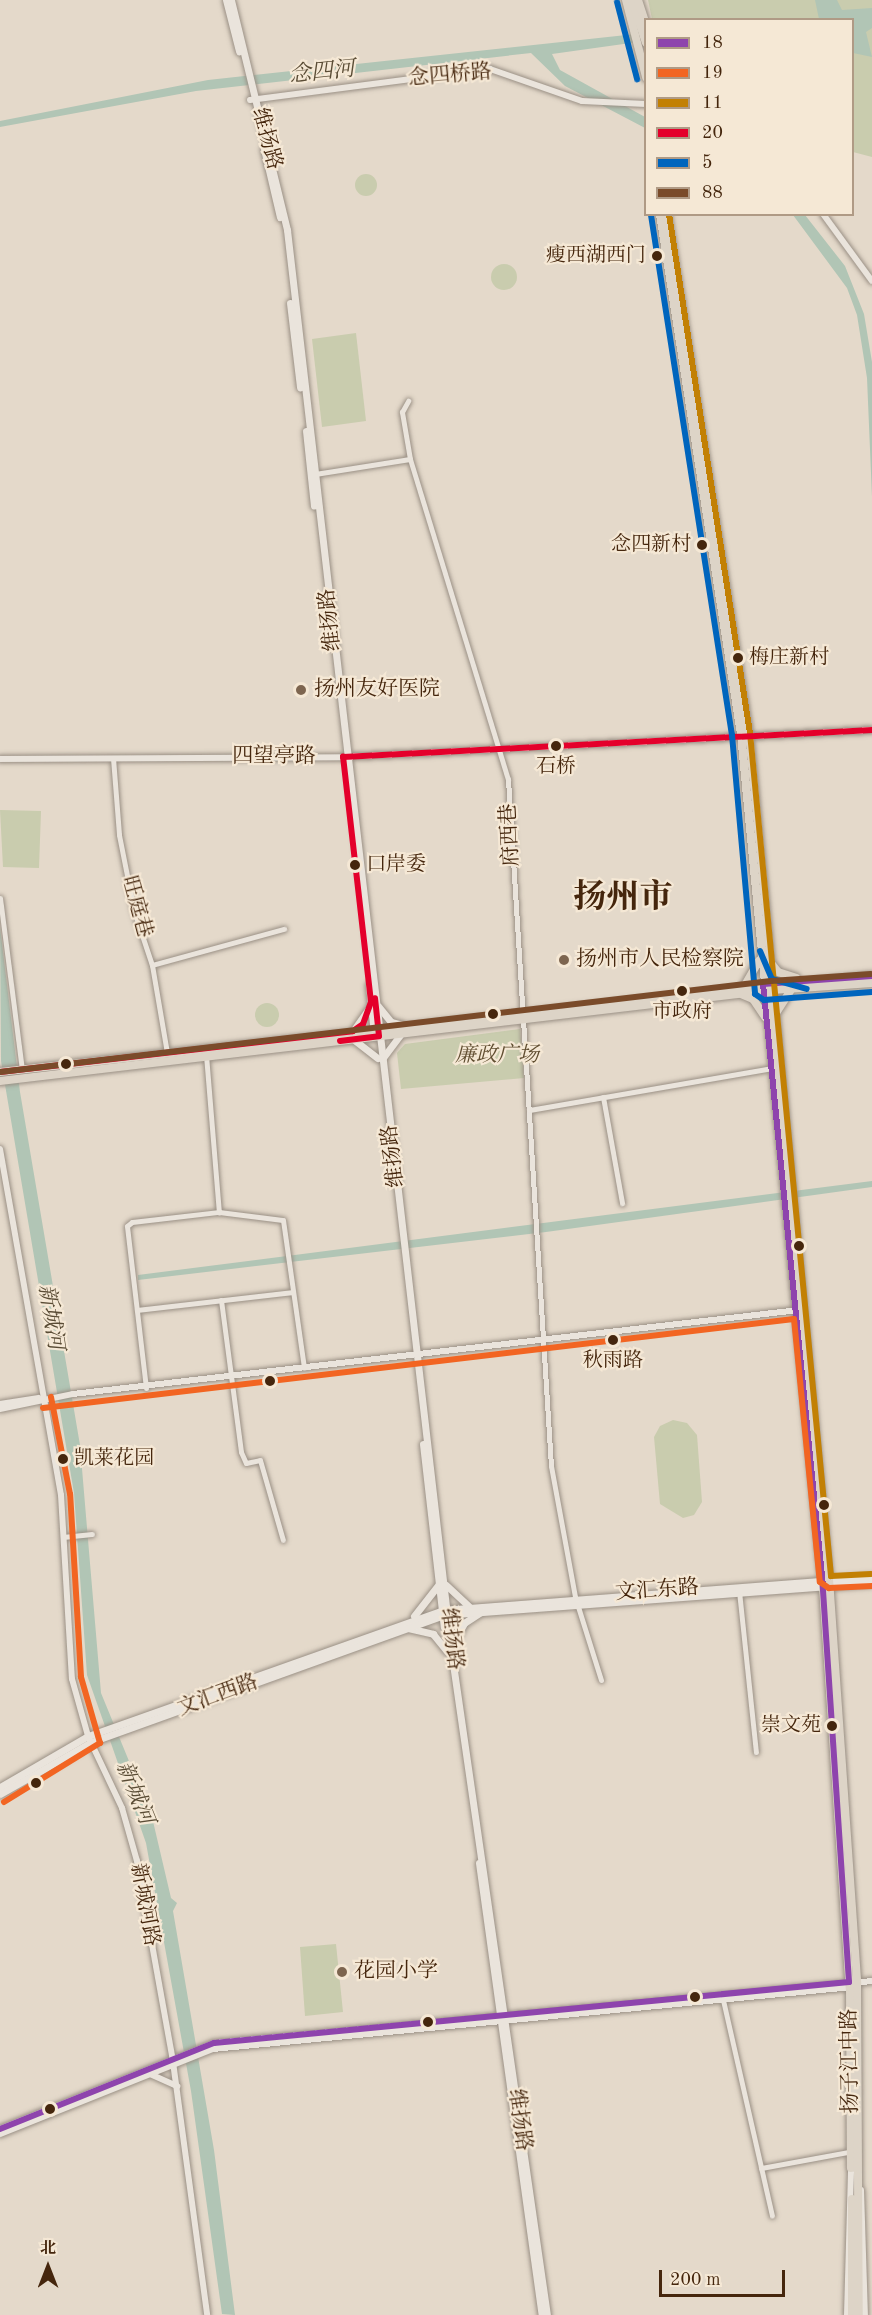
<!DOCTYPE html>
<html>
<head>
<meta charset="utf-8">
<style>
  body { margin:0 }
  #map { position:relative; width:872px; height:2315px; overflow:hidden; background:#e4d9ca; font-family:"Old Standard TT","Noto Serif SC",serif }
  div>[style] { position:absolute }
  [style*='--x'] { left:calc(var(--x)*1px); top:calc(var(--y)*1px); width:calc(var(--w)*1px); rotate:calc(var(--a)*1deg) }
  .green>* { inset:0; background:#c9ccae }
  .round { border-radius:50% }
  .water>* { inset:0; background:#b1c5b5 }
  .roads { filter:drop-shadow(0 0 2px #9a9085) drop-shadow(0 0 2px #9a9085) }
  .minor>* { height:5px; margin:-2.5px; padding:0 2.5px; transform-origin:2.5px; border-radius:2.5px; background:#eae4dc }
  .tertiary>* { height:6px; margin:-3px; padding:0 3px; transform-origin:3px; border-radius:3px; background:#eae4dc }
  .secondary>* { height:7px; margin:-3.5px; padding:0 3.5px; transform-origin:3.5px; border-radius:3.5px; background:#eae4dc }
  .primary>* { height:8px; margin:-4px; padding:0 4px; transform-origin:4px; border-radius:4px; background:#ddd4c7 }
  .bus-1>* { height:6px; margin:-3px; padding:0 3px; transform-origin:3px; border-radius:3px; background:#8e44ad }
  .bus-2>* { height:6px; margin:-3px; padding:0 3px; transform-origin:3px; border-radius:3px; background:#f26522 }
  .bus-3>* { height:6px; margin:-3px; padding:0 3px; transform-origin:3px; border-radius:3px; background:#c28004 }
  .bus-4>* { height:6px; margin:-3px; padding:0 3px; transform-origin:3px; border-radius:3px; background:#e4002b }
  .bus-5>* { height:6px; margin:-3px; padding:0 3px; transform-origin:3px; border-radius:3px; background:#0065bd }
  .bus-6>* { height:6px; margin:-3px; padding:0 3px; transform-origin:3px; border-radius:3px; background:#7a4b2a }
  .dots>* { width:16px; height:16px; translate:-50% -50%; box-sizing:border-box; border:3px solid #f5e8d5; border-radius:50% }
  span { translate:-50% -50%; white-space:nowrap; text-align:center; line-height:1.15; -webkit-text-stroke:4.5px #f5e8d5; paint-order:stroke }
  .bus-label { font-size:20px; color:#45260d }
  .right { translate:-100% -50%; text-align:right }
  .left { translate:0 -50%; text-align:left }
  .street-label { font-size:21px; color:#45260d }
  .poi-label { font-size:21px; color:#45260d }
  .park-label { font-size:21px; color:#604d30; font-style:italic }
  .water-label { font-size:22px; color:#5a4c35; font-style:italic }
  .town-label { font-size:33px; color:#45260d; font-weight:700 }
  .legend { position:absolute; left:644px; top:18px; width:210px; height:198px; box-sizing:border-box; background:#f5e8d5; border:2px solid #af9a85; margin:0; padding:8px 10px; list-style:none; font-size:18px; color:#45260d }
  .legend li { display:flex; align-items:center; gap:12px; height:30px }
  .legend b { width:30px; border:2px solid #af9a85 }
  .north { position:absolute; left:18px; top:2237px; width:60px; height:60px; -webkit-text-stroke:4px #f5e8d5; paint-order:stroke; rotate:0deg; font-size:16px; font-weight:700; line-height:24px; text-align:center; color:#45260d }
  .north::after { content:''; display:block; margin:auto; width:21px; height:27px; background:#45260d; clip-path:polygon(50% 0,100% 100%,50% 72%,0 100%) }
  .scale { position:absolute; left:659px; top:2270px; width:126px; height:27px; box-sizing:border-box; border:3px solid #45260d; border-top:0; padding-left:8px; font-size:18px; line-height:21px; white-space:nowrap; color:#45260d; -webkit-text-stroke:4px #f5e8d5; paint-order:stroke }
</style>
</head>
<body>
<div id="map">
  <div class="green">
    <div style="clip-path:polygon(648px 0,872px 0,872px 157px,853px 152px,852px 20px,652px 19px)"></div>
    <div class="round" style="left:355px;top:174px;width:22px;height:22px"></div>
    <div class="round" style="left:491px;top:264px;width:26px;height:26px"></div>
    <div style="clip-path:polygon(356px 333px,366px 421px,322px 427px,312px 339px)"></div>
    <div style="clip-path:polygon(0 810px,41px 811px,39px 868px,3px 867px)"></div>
    <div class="round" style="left:255px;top:1003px;width:24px;height:24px"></div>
    <div style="clip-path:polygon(520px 1029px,524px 1078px,401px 1089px,397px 1053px,405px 1044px)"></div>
    <div style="clip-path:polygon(673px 1420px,687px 1423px,697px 1435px,702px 1502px,694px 1515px,683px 1518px,660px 1504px,654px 1437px,660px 1426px)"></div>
    <div style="clip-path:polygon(336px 1944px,343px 2012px,305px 2016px,300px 1947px)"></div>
  </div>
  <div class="water">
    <div style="clip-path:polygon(815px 0,837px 0,842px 10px,872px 8px,872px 28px,866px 32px,872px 57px,853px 53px,852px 20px,819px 19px)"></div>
    <div style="clip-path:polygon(645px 33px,645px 41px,552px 54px,560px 70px,645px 117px,645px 128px,565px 86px,531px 53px,196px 91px,0 127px,0 121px,208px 80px)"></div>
    <div style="clip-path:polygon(793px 215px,805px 215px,845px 266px,864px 314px,872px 362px,872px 497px,867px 378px,857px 315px,847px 288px)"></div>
    <div style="clip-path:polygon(0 927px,20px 1092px,80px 1445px,101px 1693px,152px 1817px,171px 1898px,177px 1903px,173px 1911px,214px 2150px,235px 2315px,222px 2314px,191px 2091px,146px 1843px,87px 1675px,74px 1493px,1px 1061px)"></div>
    <div style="clip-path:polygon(872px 1181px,872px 1187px,546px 1232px,138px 1280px,138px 1275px)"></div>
  </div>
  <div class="roads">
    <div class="minor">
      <div style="--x:410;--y:459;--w:335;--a:73"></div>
      <div style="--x:508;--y:779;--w:688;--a:86.42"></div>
      <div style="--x:551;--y:1466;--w:133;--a:79.6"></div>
      <div style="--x:575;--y:1597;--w:87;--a:72.6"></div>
      <div style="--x:315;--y:474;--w:96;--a:-9"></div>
      <div style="--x:410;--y:459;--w:48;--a:-99.7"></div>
      <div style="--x:402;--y:412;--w:13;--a:-61"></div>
      <div style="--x:113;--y:758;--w:77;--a:85.5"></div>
      <div style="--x:119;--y:835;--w:77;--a:78.8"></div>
      <div style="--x:134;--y:911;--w:57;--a:71.6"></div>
      <div style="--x:152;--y:965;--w:89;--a:80.3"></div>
      <div style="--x:0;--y:898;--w:172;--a:82.7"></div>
      <div style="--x:152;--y:965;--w:137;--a:-15.3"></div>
      <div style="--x:206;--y:1055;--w:158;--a:85.3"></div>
      <div style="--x:603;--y:1097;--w:108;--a:79.8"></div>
      <div style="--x:529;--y:1110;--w:246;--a:-9.8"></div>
      <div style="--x:221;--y:1300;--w:153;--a:82.5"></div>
      <div style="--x:241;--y:1452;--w:12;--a:66"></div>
      <div style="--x:246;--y:1463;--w:14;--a:-12"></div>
      <div style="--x:260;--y:1460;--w:83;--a:74"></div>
      <div style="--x:137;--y:1310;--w:157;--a:-6.6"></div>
      <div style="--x:146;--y:1388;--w:163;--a:-96.7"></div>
      <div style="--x:127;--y:1226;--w:6;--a:-39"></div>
      <div style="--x:132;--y:1222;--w:88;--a:-6.6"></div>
      <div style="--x:219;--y:1212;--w:64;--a:7.1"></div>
      <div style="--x:283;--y:1220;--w:149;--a:81.9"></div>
      <div style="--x:63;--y:1537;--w:29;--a:-6"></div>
      <div style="--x:739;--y:1591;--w:162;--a:84"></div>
      <div style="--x:723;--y:2000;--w:221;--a:77.2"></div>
      <div style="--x:761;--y:2168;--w:95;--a:-10.4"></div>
    </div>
    <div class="tertiary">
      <div style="--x:250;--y:100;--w:242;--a:-7.4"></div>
      <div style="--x:490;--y:69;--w:97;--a:19.2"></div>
      <div style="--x:582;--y:101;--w:64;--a:2.7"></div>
      <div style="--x:823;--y:214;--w:83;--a:53.8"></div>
      <div style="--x:0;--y:759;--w:343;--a:-0.3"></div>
      <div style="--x:343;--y:757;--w:530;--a:-2.92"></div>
      <div style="--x:0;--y:1149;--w:351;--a:80"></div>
      <div style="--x:61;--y:1495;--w:184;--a:86.6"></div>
      <div style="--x:72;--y:1679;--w:59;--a:74.3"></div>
      <div style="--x:88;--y:1736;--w:80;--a:64.7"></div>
      <div style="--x:122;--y:1808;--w:55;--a:74.2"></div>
      <div style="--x:137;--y:1861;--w:204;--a:79.8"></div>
      <div style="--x:173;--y:2062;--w:255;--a:82.3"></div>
      <div style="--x:0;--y:1404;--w:39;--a:-9"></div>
      <div style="--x:0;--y:1409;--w:75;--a:-11.6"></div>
      <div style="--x:73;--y:1394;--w:731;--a:-6.6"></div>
      <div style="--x:150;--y:2074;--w:30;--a:24"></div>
      <div style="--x:0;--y:2129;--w:231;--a:-21.9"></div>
      <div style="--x:214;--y:2043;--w:661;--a:-5.38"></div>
      <div style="--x:0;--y:2134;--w:229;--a:-21.8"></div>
      <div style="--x:213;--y:2049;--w:642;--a:-5.54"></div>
      <div style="--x:861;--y:2190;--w:125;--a:88.2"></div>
      <div style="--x:847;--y:2315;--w:143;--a:-88.4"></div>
    </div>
    <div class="secondary">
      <div style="--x:226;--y:0;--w:53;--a:75.7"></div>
      <div style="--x:231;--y:0;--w:237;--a:76.3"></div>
      <div style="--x:287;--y:230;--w:1429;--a:83.41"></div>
      <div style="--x:451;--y:1650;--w:672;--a:81.79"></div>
      <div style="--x:264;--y:149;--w:70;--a:76.8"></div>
      <div style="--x:290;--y:303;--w:85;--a:83.2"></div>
      <div style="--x:306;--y:431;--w:75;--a:83.9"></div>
      <div style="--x:369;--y:985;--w:49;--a:84.2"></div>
      <div style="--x:378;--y:1006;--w:21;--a:51"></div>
      <div style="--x:391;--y:1022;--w:12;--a:14"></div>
      <div style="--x:353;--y:1031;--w:29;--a:-55"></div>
      <div style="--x:353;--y:1039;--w:31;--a:38"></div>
      <div style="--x:382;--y:1059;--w:31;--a:-53"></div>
      <div style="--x:423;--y:1444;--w:184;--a:83.5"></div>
      <div style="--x:446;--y:1585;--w:33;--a:43"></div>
      <div style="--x:414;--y:1616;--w:39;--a:-52"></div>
      <div style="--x:408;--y:1628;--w:26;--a:13"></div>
      <div style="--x:433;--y:1634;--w:22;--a:51"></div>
      <div style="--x:452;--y:1645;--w:25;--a:-61"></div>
      <div style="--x:464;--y:1623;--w:20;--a:-33"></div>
      <div style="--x:0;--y:1787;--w:102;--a:-30.1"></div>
      <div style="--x:88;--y:1736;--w:377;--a:-19.5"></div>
      <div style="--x:443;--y:1610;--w:430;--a:-4.4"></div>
      <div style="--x:0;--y:1794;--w:105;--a:-29.7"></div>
      <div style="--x:91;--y:1742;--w:374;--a:-19.8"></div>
      <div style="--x:443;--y:1615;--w:430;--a:-4.3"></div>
      <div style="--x:479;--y:1863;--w:456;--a:82.1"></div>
    </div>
    <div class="primary">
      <div style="--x:626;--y:0;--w:80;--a:75.4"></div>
      <div style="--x:632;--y:0;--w:45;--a:72"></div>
      <div style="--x:638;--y:0;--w:26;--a:72"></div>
      <div style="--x:660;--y:214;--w:526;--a:81.15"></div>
      <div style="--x:741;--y:734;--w:856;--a:84.5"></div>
      <div style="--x:823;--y:1586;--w:403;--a:86.2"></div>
      <div style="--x:850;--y:1988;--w:180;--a:89.7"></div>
      <div style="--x:667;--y:214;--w:526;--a:81.04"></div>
      <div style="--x:749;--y:734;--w:849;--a:84.59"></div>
      <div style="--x:829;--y:1579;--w:405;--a:86"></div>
      <div style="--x:857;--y:1983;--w:332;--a:89.7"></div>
      <div style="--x:770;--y:962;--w:13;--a:51"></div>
      <div style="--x:778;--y:972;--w:19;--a:18"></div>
      <div style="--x:745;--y:985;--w:28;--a:-60"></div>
      <div style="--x:741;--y:994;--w:13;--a:23"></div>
      <div style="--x:753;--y:999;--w:22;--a:56"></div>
      <div style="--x:776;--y:1013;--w:27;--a:-57"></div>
      <div style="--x:0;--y:1072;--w:877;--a:-6.28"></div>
      <div style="--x:0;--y:1081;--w:777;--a:-6.72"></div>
      <div style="--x:772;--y:990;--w:100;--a:-4"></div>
      <div style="--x:852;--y:2199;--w:116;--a:90"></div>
    </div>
  </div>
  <div class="bus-1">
    <div style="--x:0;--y:2129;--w:231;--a:-21.9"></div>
    <div style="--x:214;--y:2043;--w:638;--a:-5.49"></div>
    <div style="--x:849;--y:1982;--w:397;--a:-93.8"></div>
    <div style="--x:823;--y:1586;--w:605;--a:-95.69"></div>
    <div style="--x:763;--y:984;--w:109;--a:-4.2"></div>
  </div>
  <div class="bus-2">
    <div style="--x:43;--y:1408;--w:756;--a:-6.76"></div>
    <div style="--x:794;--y:1319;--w:264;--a:84.4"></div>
    <div style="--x:820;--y:1582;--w:11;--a:34"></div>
    <div style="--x:829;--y:1588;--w:43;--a:-2.7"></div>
    <div style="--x:4;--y:1802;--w:113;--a:-31.6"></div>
    <div style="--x:100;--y:1743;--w:69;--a:-106.1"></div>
    <div style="--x:81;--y:1677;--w:183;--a:-93.4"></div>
    <div style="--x:70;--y:1494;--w:99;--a:-101.1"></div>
  </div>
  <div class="bus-3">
    <div style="--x:669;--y:214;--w:525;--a:81.13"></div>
    <div style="--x:750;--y:733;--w:847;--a:84.51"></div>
    <div style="--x:831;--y:1576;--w:40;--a:-2.9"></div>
  </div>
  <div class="bus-4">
    <div style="--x:340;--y:1041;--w:39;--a:-7"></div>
    <div style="--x:379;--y:1036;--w:38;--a:-96"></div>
    <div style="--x:0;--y:1072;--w:355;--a:-6.6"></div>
    <div style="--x:353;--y:1031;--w:12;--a:-35"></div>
    <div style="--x:363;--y:1024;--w:23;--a:-70"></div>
    <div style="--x:371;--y:1002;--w:247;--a:-96.5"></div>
    <div style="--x:343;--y:757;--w:530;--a:-2.92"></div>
  </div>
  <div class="bus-5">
    <div style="--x:617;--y:2;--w:80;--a:75.4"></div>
    <div style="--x:651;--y:215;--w:526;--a:81.15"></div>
    <div style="--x:732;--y:735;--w:260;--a:84.9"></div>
    <div style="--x:755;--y:994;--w:11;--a:34"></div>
    <div style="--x:764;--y:1000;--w:108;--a:-4.2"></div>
    <div style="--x:760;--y:951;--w:30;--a:67"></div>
    <div style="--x:772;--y:979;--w:36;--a:16"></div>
  </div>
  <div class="bus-6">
    <div style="--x:0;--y:1072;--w:776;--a:-6.73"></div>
    <div style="--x:771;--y:981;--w:100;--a:-4"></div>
  </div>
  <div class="dots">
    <div style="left:657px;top:256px;background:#45260d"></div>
    <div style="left:702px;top:545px;background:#45260d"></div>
    <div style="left:738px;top:658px;background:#45260d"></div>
    <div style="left:301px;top:690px;background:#7d654f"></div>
    <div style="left:556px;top:746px;background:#45260d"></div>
    <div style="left:355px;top:865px;background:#45260d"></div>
    <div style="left:564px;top:960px;background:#7d654f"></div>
    <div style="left:682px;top:991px;background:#45260d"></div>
    <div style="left:493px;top:1014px;background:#45260d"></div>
    <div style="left:66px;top:1064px;background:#45260d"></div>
    <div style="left:799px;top:1246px;background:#45260d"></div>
    <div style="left:613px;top:1340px;background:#45260d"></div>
    <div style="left:270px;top:1381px;background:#45260d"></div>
    <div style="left:63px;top:1459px;background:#45260d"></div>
    <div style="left:824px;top:1505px;background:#45260d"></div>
    <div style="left:832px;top:1726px;background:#45260d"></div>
    <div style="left:36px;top:1783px;background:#45260d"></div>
    <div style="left:342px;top:1972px;background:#7d654f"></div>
    <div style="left:695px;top:1997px;background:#45260d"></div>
    <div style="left:428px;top:2022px;background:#45260d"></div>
    <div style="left:50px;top:2109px;background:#45260d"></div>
  </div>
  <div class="bus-label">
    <span class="right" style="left:646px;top:256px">瘦西湖西门</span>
    <span class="right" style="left:691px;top:545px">念四新村</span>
    <span class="left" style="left:749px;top:658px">梅庄新村</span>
    <span style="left:556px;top:767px">石桥</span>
    <span class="left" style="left:366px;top:865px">口岸委</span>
    <span style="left:682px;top:1012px">市政府</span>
    <span style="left:613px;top:1361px">秋雨路</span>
    <span class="left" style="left:74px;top:1459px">凯莱花园</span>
    <span class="right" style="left:821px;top:1726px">崇文苑</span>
  </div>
  <div class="street-label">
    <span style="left:450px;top:76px;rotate:-5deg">念四桥路</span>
    <span style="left:266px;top:139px;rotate:75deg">维扬路</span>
    <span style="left:331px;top:620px;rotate:-96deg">维扬路</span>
    <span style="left:274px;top:757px">四望亭路</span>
    <span style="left:511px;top:835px;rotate:-93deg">府西巷</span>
    <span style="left:136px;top:907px;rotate:75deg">旺庭巷</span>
    <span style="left:394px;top:1156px;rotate:-97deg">维扬路</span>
    <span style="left:657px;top:1591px;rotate:-4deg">文汇东路</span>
    <span style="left:451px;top:1639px;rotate:83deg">维扬路</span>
    <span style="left:218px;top:1696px;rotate:-20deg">文汇西路</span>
    <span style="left:144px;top:1905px;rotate:80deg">新城河路</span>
    <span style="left:851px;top:2061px;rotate:-91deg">扬子江中路</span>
    <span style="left:519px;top:2120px;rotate:82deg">维扬路</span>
  </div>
  <div class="poi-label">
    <span class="left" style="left:314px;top:690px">扬州友好医院</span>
    <span class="left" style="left:576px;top:960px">扬州市人民检察院</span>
    <span class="left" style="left:354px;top:1972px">花园小学</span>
  </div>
  <div class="park-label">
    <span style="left:497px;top:1056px">廉政广场</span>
  </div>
  <div class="water-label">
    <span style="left:322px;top:73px;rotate:-6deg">念四河</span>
    <span style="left:50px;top:1317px;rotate:81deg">新城河</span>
    <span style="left:134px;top:1793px;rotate:68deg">新城河</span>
  </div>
  <div class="town-label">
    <span style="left:623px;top:899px">扬州市</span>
  </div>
  <ul class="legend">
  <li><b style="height:8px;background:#8e44ad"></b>18</li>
  <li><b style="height:8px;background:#f26522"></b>19</li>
  <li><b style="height:8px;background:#c28004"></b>11</li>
  <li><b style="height:8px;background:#e4002b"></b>20</li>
  <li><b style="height:8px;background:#0065bd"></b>5</li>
  <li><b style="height:8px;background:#7a4b2a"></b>88</li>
  </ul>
  <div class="north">北</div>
  <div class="scale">200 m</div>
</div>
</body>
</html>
